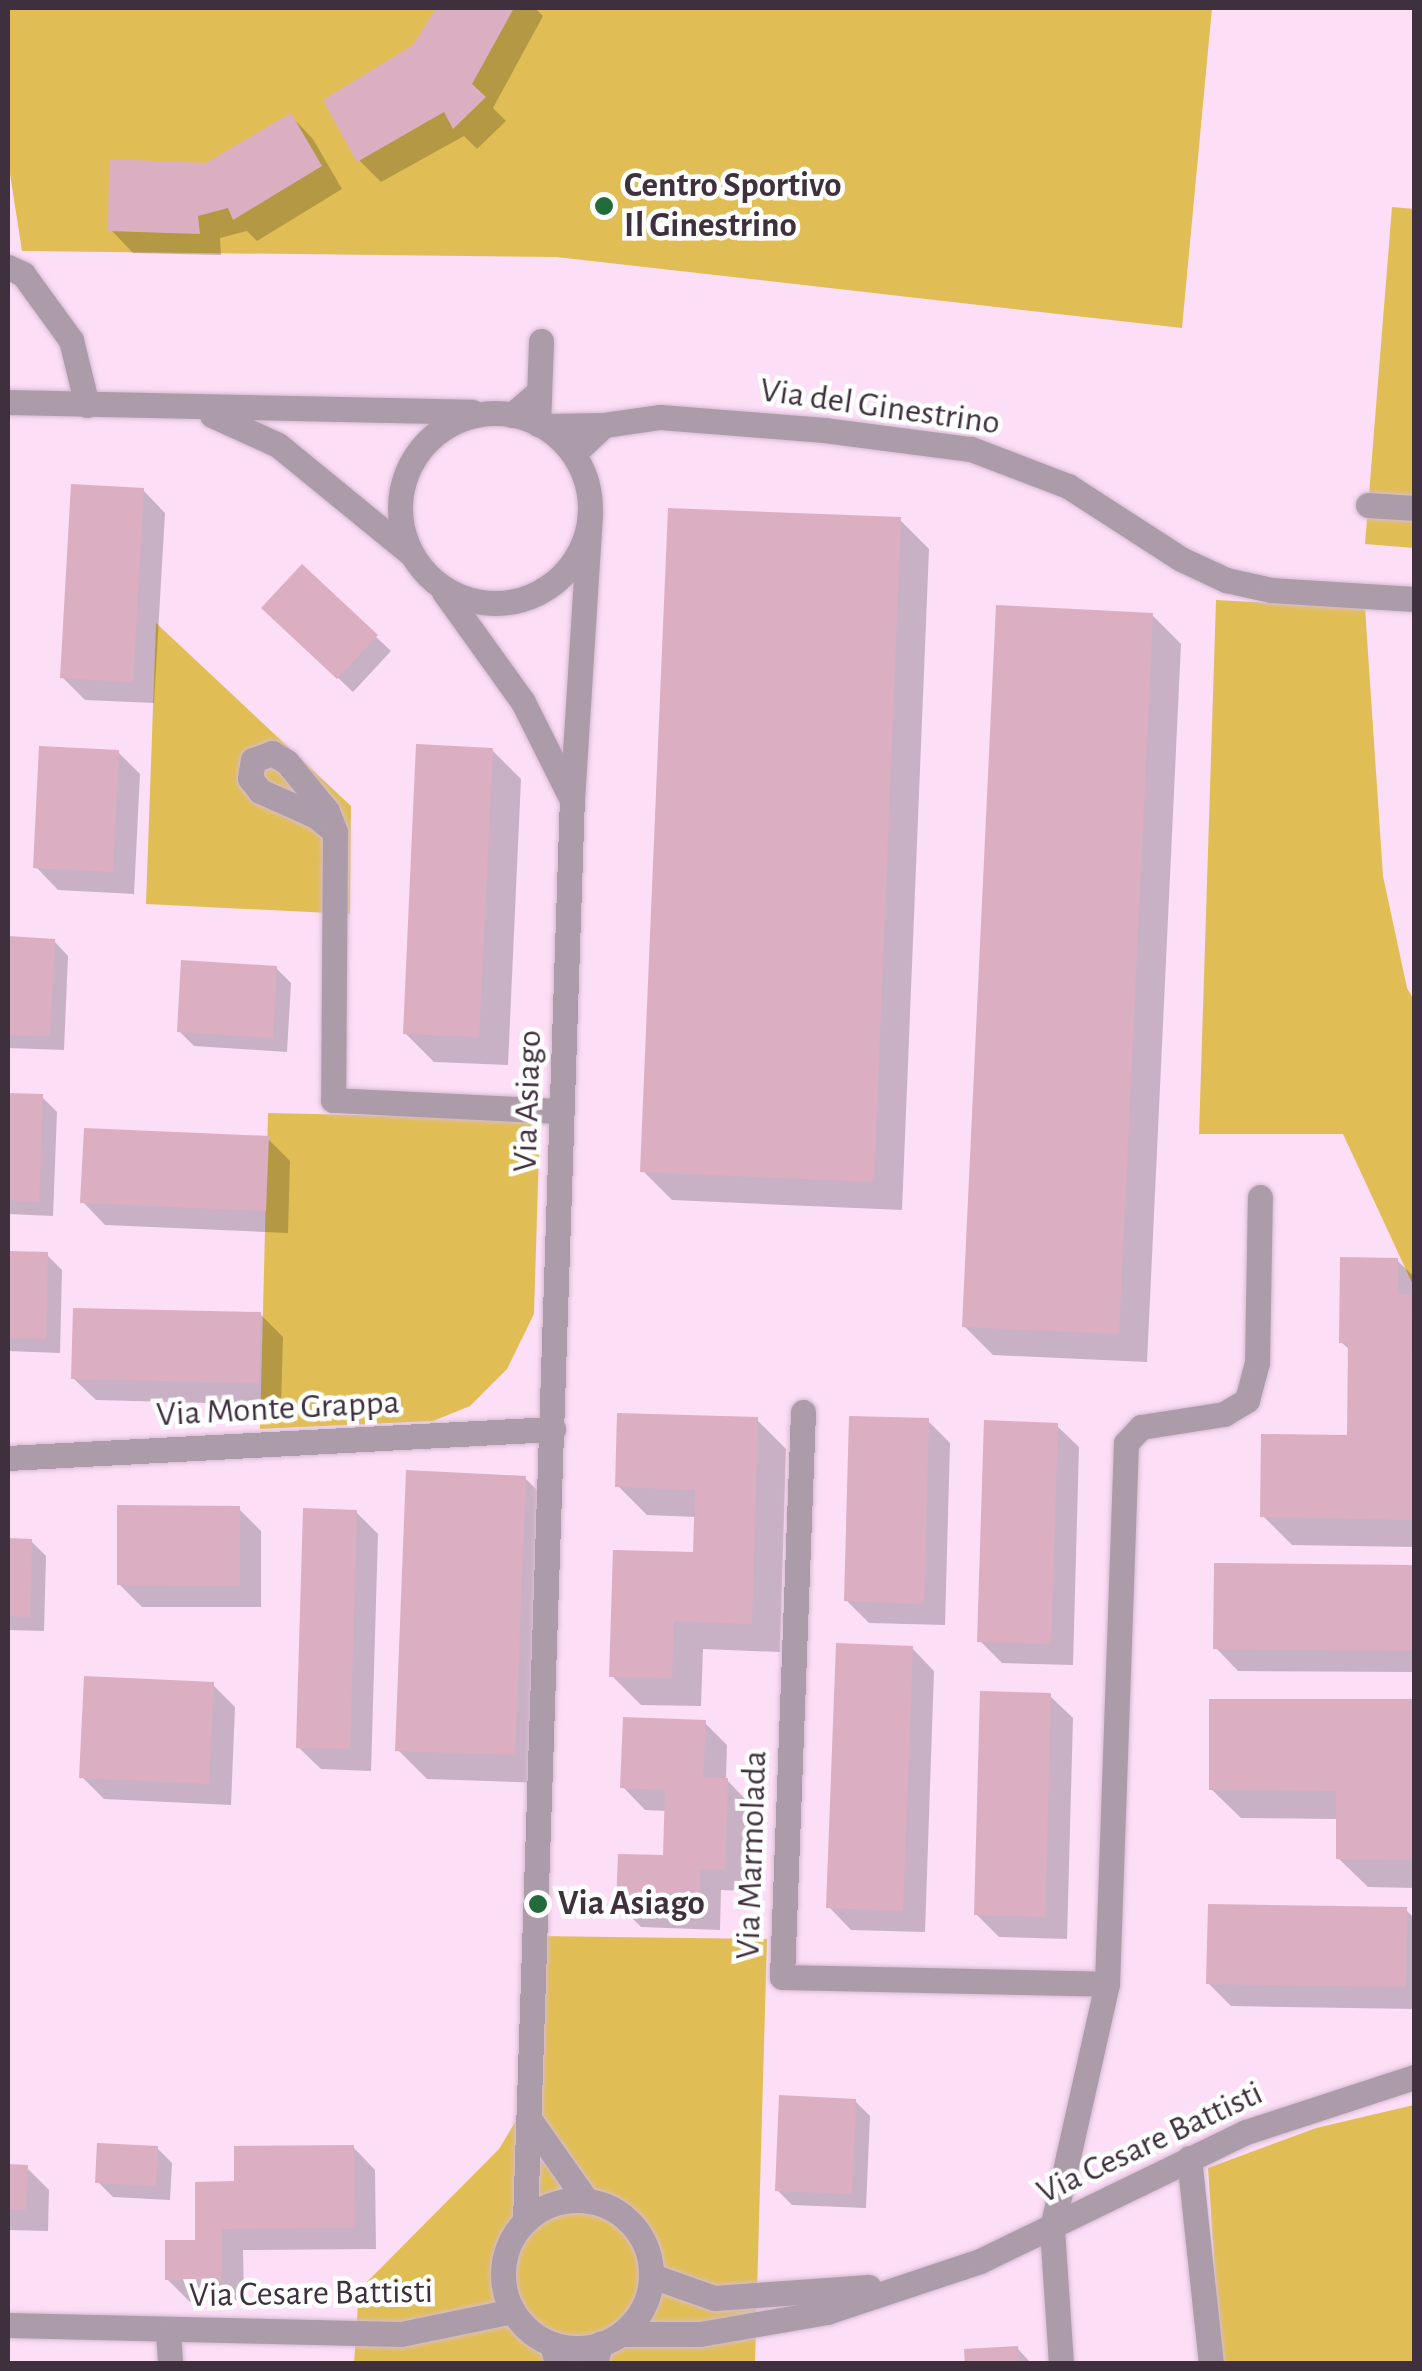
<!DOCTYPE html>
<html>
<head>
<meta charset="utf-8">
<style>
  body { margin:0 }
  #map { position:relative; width:1422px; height:2371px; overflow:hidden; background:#fcdef7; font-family:"Alegreya Sans",sans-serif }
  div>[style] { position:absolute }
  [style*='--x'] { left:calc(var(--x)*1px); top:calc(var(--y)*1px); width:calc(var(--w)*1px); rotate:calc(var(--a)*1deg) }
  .green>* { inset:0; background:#e1be55 }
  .shadow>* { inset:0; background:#0003 }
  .building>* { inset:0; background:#dcaec2 }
  .roads { filter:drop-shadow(0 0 2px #d6bbd2) drop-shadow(0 0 2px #d6bbd2) }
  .service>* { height:25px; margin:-12.5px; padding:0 12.5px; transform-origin:12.5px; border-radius:12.5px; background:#ac9ca9 }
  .pedestrian>* { height:25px; margin:-12.5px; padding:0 12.5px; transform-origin:12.5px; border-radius:12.5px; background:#ac9ca9 }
  .minor>* { height:25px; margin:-12.5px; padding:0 12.5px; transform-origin:12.5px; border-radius:12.5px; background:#ac9ca9 }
  .tertiary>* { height:25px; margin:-12.5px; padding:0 12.5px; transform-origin:12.5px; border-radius:12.5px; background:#ac9ca9 }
  .tertiary>.ring { margin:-12.5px; padding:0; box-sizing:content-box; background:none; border:25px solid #ac9ca9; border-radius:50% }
  .dots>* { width:28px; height:28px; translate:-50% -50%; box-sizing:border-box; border:5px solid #fff; border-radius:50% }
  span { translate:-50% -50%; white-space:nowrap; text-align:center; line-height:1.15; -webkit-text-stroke:9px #fff; paint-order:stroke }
  .poi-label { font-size:35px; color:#3f303d; font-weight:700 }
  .left { translate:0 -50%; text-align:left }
  .street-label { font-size:35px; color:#3f303d }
  .frame { position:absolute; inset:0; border:10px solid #3f303d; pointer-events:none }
</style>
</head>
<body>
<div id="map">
  <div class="green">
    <div style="clip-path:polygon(8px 8px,1212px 8px,1182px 328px,556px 257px,22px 251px,8px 161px)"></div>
    <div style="clip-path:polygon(1392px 207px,1414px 209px,1414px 548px,1365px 544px)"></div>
    <div style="clip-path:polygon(1216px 600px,1365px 608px,1383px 876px,1407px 988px,1414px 1000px,1414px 1287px,1343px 1134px,1199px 1134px)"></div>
    <div style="clip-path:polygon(156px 623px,351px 806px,350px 914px,146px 904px)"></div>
    <div style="clip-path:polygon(268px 1113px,540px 1119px,534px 1314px,507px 1369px,470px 1406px,433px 1421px,260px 1429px)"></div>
    <div style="clip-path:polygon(537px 1936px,767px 1939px,755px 2363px,354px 2364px,359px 2290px,499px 2149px,532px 2094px)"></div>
    <div style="clip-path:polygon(1414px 2105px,1414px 2363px,1221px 2363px,1208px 2168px,1316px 2128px)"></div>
  </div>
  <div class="shadow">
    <div style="clip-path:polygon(439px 8px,535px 8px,543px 16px,493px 108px,506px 121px,477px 149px,464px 136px,381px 182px,359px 160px)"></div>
    <div style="clip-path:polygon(291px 116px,313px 139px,342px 189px,257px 241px,247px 231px,220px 238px,221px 255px,133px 253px,111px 230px)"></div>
    <div style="clip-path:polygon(143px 490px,165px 513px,154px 703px,85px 700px,62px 677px)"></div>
    <div style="clip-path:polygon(900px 520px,929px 549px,902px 1210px,672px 1200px,643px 1171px)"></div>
    <div style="clip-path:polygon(1152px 615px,1181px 644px,1147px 1362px,993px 1355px,964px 1326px)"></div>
    <div style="clip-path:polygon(279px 622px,376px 637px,391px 651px,353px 692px)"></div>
    <div style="clip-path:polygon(492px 750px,521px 779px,508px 1065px,434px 1062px,405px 1033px)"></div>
    <div style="clip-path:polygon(118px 752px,140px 774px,134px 894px,58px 890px,36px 867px)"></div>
    <div style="clip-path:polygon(8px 939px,54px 941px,68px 956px,64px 1050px,8px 1048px)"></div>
    <div style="clip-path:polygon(276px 968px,291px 983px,287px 1052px,194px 1046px,179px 1031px)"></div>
    <div style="clip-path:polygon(8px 1095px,42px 1097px,57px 1112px,53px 1216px,8px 1214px)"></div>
    <div style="clip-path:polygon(268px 1139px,290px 1161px,288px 1233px,105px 1225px,83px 1202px)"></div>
    <div style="clip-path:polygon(8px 1253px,47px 1255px,62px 1270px,60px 1353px,8px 1351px)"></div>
    <div style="clip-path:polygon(1397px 1260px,1414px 1277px,1414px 1547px,1292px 1545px,1263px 1516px,1349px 1438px,1351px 1351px,1341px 1342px)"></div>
    <div style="clip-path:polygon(260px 1314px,283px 1337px,281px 1405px,96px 1400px,73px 1378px)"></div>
    <div style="clip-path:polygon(757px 1420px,786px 1449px,780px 1652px,703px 1649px,701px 1706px,641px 1705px,612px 1676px,695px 1555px,696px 1517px,647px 1515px,618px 1486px)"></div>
    <div style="clip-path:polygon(928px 1421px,950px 1443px,945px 1625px,869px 1623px,846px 1600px)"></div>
    <div style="clip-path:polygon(1056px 1425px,1079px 1447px,1073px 1665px,1002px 1663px,980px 1641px)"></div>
    <div style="clip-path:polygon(525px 1478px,554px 1507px,543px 1783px,427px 1779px,398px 1750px)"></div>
    <div style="clip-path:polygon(239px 1509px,261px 1531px,261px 1607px,142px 1607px,119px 1584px)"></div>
    <div style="clip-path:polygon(356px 1512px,378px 1534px,371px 1771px,321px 1769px,298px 1747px)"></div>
    <div style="clip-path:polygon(8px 1540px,31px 1541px,46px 1556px,44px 1631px,8px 1630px)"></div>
    <div style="clip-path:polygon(1216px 1565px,1414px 1567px,1414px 1672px,1238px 1671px,1216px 1648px)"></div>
    <div style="clip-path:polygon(912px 1648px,934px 1671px,925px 1932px,851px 1930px,829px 1907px)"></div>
    <div style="clip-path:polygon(213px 1685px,235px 1707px,231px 1805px,104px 1799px,82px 1777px)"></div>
    <div style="clip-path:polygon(1050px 1696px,1073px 1718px,1067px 1939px,999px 1937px,976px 1914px)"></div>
    <div style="clip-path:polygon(1212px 1701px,1414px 1702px,1414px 1888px,1368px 1887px,1338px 1858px,1339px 1819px,1241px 1818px,1211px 1789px)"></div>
    <div style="clip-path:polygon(705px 1723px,727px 1745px,726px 1779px,749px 1803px,746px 1891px,721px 1890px,720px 1930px,641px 1927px,619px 1905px,665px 1858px,667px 1811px,645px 1810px,623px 1787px)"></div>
    <div style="clip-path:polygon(1406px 1910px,1414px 1918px,1414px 2009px,1231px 2006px,1208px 1983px)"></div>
    <div style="clip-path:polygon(855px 2101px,870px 2116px,866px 2208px,792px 2205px,777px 2190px)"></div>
    <div style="clip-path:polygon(353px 2147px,375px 2170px,376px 2249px,243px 2250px,244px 2301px,190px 2302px,167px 2279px,236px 2184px)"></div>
    <div style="clip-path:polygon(157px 2148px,172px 2163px,170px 2200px,113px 2197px,98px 2182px)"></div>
    <div style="clip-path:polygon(8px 2167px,26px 2167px,49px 2190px,48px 2231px,8px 2230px)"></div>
    <div style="clip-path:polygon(1017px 2348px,1032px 2364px,967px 2364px)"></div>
  </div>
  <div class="building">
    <div style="clip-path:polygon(436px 8px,514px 8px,472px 84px,486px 97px,453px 129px,444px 112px,357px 162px,323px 100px,413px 45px)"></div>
    <div style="clip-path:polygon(291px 113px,322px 166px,233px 220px,228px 208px,198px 216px,200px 234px,108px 231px,109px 159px,206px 163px)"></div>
    <div style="clip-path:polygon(71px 484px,144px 488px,133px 682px,60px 678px)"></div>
    <div style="clip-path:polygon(668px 508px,901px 517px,874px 1182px,640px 1172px)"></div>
    <div style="clip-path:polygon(302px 564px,378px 635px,337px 679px,261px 608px)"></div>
    <div style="clip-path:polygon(996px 605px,1153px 613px,1119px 1334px,962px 1327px)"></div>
    <div style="clip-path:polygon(416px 744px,493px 748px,479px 1037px,403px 1034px)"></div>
    <div style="clip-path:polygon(39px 746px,119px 750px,113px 872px,33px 868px)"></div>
    <div style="clip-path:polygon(8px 936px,55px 939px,50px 1036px,8px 1035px)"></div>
    <div style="clip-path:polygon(181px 960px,277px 966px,273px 1038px,177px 1032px)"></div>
    <div style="clip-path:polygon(8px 1093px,43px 1094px,39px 1202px,8px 1200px)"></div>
    <div style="clip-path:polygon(84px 1128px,269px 1136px,266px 1211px,80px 1203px)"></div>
    <div style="clip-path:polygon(8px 1251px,48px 1252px,46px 1339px,8px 1338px)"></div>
    <div style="clip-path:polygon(1340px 1257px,1398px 1258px,1398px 1294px,1411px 1295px,1414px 1520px,1260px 1517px,1261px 1434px,1347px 1435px,1348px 1343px,1339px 1343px)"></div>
    <div style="clip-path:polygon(73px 1308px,261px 1312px,259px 1383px,71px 1379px)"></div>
    <div style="clip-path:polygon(617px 1413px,758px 1417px,752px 1624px,674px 1621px,672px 1678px,609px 1677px,613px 1550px,693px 1552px,695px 1490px,615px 1487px)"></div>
    <div style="clip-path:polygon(849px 1416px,929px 1418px,924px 1604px,844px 1601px)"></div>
    <div style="clip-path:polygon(984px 1420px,1058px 1423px,1051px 1644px,977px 1642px)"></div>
    <div style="clip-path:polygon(406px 1470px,526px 1476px,515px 1755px,395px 1751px)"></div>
    <div style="clip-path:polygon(117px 1505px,240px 1506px,240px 1586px,117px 1585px)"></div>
    <div style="clip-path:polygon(303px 1508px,357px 1510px,350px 1749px,296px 1748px)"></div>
    <div style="clip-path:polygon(8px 1538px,32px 1539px,30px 1617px,8px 1616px)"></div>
    <div style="clip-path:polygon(1214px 1563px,1414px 1565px,1414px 1651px,1213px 1649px)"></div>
    <div style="clip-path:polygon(836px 1643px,913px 1646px,903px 1911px,826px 1908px)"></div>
    <div style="clip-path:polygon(84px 1676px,214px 1682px,209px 1784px,79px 1778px)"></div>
    <div style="clip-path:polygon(980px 1691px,1051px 1693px,1045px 1917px,974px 1915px)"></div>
    <div style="clip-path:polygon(1209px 1699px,1414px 1699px,1414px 1860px,1336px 1859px,1336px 1791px,1209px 1790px)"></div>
    <div style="clip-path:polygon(623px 1717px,706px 1720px,703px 1778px,728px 1778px,725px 1870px,700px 1869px,699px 1908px,616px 1906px,618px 1854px,663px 1855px,665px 1790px,620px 1788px)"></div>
    <div style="clip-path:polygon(1208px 1904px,1407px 1907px,1406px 1987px,1206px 1984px)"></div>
    <div style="clip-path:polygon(779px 2095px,856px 2099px,852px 2194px,775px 2191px)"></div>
    <div style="clip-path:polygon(97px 2143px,158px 2146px,156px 2186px,95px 2183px)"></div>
    <div style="clip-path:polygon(354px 2145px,355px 2228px,222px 2229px,222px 2280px,165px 2280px,165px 2240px,195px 2240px,195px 2182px,234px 2181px,234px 2146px)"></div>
    <div style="clip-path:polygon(8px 2164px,28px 2165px,26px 2210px,8px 2209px)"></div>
    <div style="clip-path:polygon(1018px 2346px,1019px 2364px,965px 2364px,964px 2349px)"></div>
  </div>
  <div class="roads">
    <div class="service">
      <div style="--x:8;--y:267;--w:17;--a:25"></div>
      <div style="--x:23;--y:274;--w:82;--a:54"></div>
      <div style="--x:71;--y:340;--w:67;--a:76.2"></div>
      <div style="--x:512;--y:415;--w:33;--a:-41"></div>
      <div style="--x:538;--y:424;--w:83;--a:-87.9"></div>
      <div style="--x:335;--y:832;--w:25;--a:-140"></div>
      <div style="--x:316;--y:816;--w:61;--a:-155.9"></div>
      <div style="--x:260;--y:791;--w:16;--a:-128"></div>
      <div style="--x:250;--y:778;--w:18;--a:-81"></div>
      <div style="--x:253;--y:760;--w:20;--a:-20"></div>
      <div style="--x:272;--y:753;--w:17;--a:31"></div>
      <div style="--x:287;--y:762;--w:63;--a:50.8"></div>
      <div style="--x:327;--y:811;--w:22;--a:69"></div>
      <div style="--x:335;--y:832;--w:268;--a:90.4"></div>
      <div style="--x:333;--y:1100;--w:229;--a:2.8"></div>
    </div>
    <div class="pedestrian">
      <div style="--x:1368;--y:505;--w:46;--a:3.7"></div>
    </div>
    <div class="minor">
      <div style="--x:543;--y:426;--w:61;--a:-0.9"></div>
      <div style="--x:604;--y:425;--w:57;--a:-8.1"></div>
      <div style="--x:660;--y:417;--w:165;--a:4.5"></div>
      <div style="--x:824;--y:430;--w:148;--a:7.4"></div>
      <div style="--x:971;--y:449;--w:104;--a:20.9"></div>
      <div style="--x:1068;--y:486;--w:135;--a:32.9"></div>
      <div style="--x:1181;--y:559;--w:50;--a:25"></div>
      <div style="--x:1226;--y:580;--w:46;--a:12.5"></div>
      <div style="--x:1271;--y:590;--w:143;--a:3.6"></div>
      <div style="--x:574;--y:453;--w:41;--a:-43"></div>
      <div style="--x:803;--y:1412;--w:565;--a:92.13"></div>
      <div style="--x:782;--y:1977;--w:325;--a:1.2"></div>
      <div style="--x:8;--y:1458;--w:546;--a:-3.05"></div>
      <div style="--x:1189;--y:2158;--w:207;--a:83.9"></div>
      <div style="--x:8;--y:2325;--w:393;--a:1.3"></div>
      <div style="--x:401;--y:2334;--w:114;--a:-11.6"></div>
      <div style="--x:168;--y:2332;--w:32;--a:86"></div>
      <div style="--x:552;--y:2344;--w:21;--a:76"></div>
      <div style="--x:595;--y:2364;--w:21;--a:-76"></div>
      <div style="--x:1061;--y:2364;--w:136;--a:-93.8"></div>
      <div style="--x:1052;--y:2228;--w:250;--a:-77.3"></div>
      <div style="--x:1107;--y:1984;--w:541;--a:-87.99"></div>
      <div style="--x:1126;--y:1443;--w:22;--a:-47"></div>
      <div style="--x:1141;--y:1427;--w:84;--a:-8.9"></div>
      <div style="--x:1224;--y:1414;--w:27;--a:-31"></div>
      <div style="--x:1247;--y:1400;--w:38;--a:-75"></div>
      <div style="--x:1257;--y:1363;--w:166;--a:-89"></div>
    </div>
    <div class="tertiary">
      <div style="--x:8;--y:402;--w:464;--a:1.2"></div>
      <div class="ring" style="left:400px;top:413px;width:165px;height:165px"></div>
      <div style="--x:212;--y:415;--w:72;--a:24.4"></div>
      <div style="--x:278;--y:445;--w:172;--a:39.3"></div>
      <div style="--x:444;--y:592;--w:135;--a:54.3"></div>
      <div style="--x:523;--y:702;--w:105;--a:63.4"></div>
      <div style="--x:532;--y:2123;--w:94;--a:55"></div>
      <div class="ring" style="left:503px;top:2200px;width:123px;height:123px"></div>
      <div style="--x:525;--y:2221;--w:1422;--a:-88.11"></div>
      <div style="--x:572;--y:800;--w:287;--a:-86.4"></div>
      <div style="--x:652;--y:2276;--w:66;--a:19.5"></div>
      <div style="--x:714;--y:2298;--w:155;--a:-4.1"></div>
      <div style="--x:621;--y:2334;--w:79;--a:0"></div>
      <div style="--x:700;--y:2334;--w:129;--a:-9.8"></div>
      <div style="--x:827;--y:2312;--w:161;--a:-18.4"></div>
      <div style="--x:980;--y:2261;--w:296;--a:-25.9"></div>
      <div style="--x:1246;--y:2132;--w:177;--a:-18.1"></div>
    </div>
  </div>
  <div class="dots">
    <div style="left:604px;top:206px;background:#216c3a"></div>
    <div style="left:538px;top:1904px;background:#216c3a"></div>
  </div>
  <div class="poi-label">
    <span class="left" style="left:624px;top:206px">Centro Sportivo<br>Il Ginestrino</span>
    <span class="left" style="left:558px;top:1904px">Via Asiago</span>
  </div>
  <div class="street-label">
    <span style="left:880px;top:407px;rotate:8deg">Via del Ginestrino</span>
    <span style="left:528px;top:1101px;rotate:-88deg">Via Asiago</span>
    <span style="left:278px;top:1409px;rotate:-3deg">Via Monte Grappa</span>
    <span style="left:752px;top:1855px;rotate:-88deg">Via Marmolada</span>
    <span style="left:1150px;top:2143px;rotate:-25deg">Via Cesare Battisti</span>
    <span style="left:311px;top:2294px;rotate:-1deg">Via Cesare Battisti</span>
  </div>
  <div class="frame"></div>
</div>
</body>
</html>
